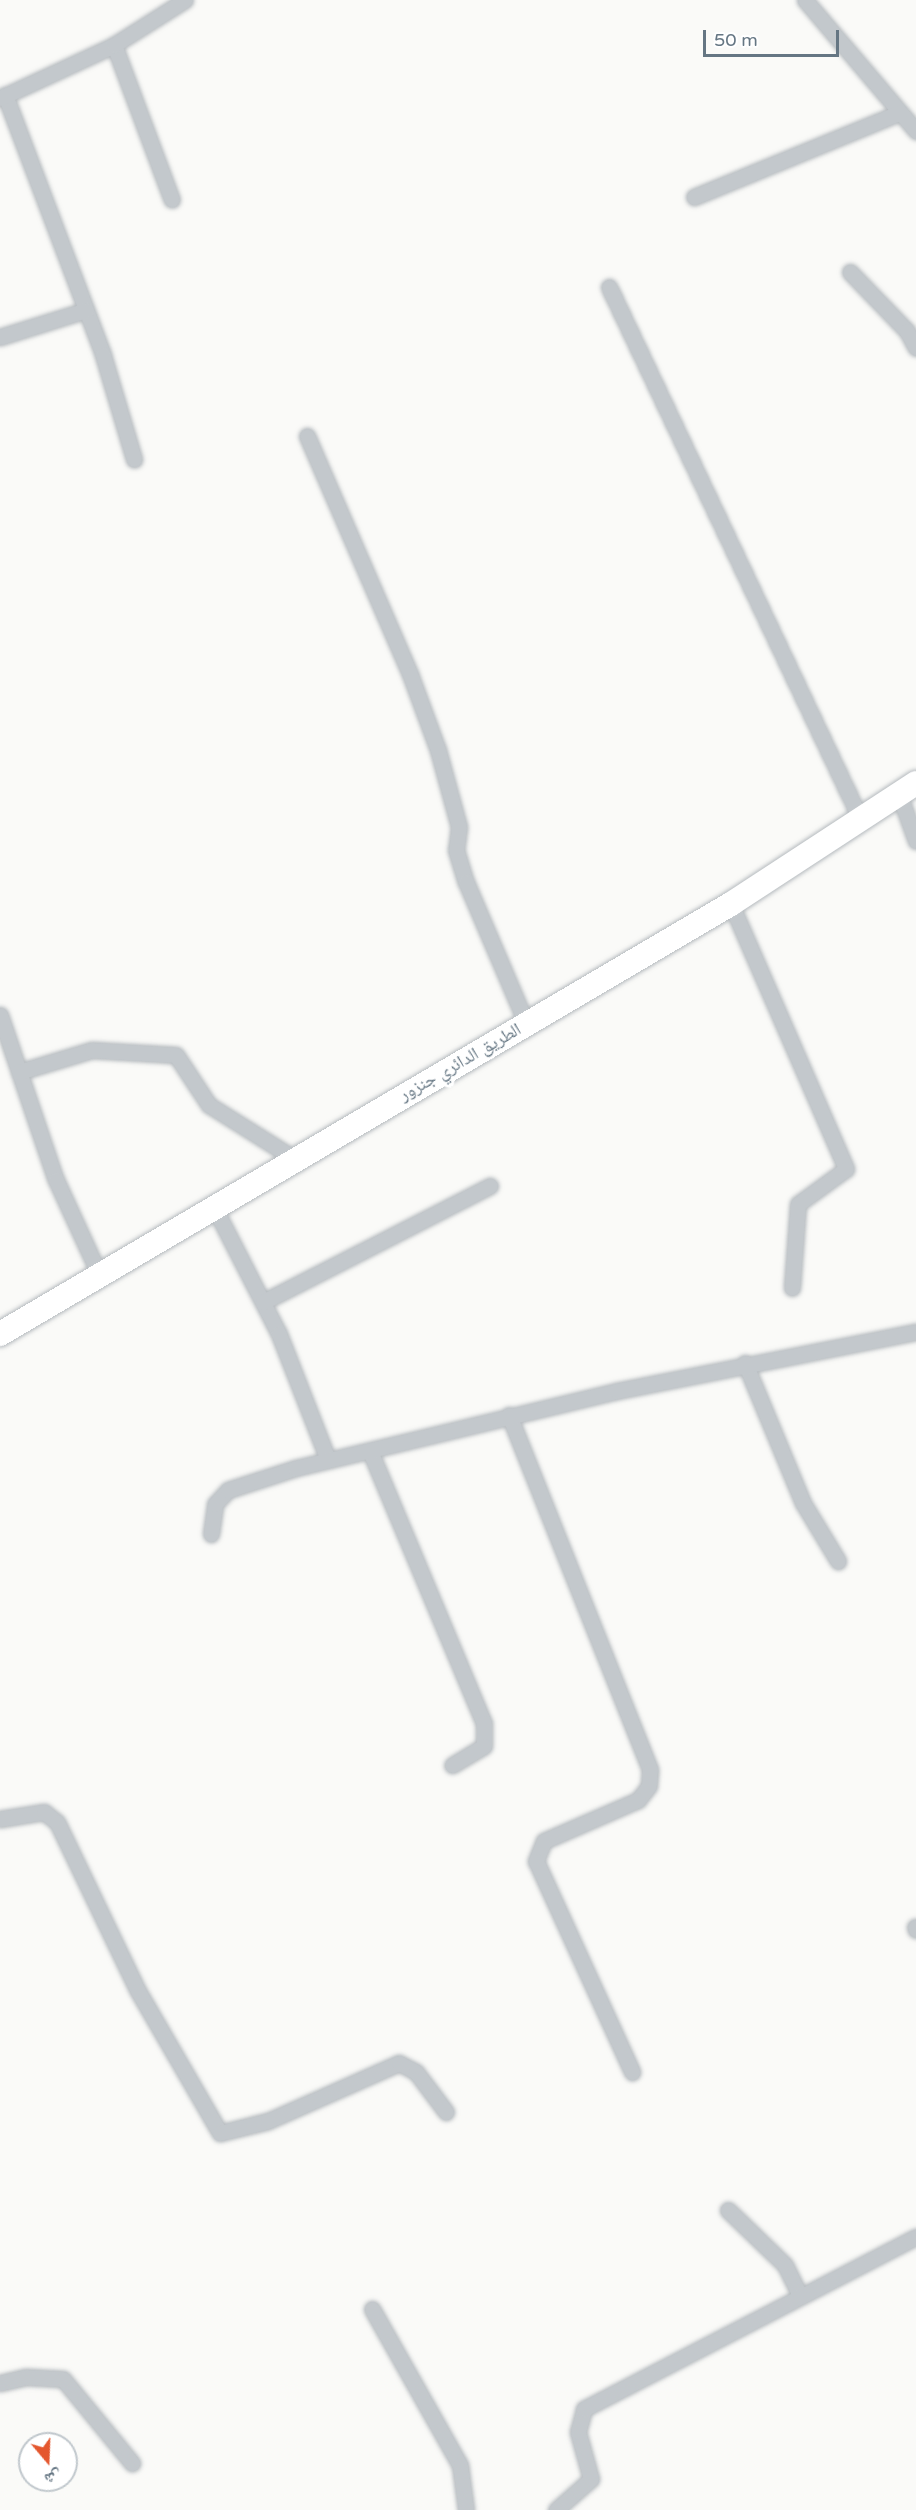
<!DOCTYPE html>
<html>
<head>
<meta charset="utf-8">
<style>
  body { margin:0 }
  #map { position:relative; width:916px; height:2510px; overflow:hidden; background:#fafaf8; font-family:"Varela Round","Noto Naskh Arabic",sans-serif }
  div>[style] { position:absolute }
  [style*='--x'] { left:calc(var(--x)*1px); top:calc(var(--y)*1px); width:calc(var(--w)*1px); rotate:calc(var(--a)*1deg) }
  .roads { filter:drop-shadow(0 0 2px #b5babe) drop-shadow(0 0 2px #b5babe) }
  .minor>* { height:15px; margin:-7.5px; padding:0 7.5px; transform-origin:7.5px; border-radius:7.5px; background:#c3c8cc }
  .primary>* { height:24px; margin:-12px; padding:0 12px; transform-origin:12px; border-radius:12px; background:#fff }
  span { translate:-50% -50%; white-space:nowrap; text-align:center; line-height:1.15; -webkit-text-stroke:6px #fff; paint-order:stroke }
  .street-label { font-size:18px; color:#657683 }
  .north { position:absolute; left:18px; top:2432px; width:60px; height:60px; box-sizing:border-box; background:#fff; border:2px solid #c1c8cd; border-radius:50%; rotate:161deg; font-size:16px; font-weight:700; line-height:24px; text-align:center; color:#657683 }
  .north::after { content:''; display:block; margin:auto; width:21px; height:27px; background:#e4572e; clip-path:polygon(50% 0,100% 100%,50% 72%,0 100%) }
  .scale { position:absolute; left:703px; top:30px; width:136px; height:27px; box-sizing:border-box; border:3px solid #657683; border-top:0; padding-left:8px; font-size:18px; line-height:21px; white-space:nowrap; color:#657683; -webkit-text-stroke:4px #fff; paint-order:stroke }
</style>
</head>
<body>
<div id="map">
  <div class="roads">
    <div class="minor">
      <div style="--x:805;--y:0;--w:172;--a:49.7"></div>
      <div style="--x:114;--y:45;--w:165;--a:69.5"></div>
      <div style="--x:5;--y:95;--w:278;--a:69.3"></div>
      <div style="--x:103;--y:355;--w:109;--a:73.4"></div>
      <div style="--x:0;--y:98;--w:126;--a:-24.9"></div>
      <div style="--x:114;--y:45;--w:84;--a:-32.4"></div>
      <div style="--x:694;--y:197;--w:222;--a:-22.3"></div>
      <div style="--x:850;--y:272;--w:82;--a:46"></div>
      <div style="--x:907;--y:331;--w:19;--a:62"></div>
      <div style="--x:609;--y:287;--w:587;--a:64.7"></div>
      <div style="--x:0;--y:337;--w:90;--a:-17.4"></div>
      <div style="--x:307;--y:436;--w:259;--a:66.6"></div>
      <div style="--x:410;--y:674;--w:81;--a:69.8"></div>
      <div style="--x:438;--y:750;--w:80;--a:74.7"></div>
      <div style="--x:459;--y:827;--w:23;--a:97"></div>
      <div style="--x:456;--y:850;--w:34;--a:73"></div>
      <div style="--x:466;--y:882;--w:155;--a:66.9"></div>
      <div style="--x:899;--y:794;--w:50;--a:70.1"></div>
      <div style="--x:731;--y:904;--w:289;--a:66.5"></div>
      <div style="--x:846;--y:1169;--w:59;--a:143.9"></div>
      <div style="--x:798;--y:1204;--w:84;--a:94.1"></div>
      <div style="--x:0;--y:1015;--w:174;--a:71.3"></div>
      <div style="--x:56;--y:1180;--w:106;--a:65.4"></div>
      <div style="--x:19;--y:1072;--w:76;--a:-16.8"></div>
      <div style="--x:92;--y:1050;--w:84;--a:3.4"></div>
      <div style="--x:176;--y:1055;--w:60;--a:56.6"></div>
      <div style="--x:209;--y:1105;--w:98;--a:32.1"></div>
      <div style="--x:213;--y:1205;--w:145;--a:62.9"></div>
      <div style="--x:279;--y:1334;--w:135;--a:68.7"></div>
      <div style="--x:263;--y:1302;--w:255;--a:-27.1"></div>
      <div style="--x:745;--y:1363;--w:152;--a:67.5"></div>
      <div style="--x:803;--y:1503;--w:68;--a:58.9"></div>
      <div style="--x:509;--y:1415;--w:382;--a:68.3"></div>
      <div style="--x:650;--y:1770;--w:16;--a:94"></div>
      <div style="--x:649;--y:1786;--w:18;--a:128"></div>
      <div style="--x:638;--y:1800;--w:103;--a:156.4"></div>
      <div style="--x:544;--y:1841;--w:22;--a:112"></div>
      <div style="--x:536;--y:1861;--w:232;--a:65.5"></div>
      <div style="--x:370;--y:1451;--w:295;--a:67.3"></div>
      <div style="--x:484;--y:1723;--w:23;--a:90"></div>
      <div style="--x:484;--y:1746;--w:37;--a:149"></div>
      <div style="--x:211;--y:1534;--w:30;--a:-82"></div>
      <div style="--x:215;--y:1504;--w:19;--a:-47"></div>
      <div style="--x:228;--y:1490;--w:71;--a:-17.9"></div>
      <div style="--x:296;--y:1468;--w:330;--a:-13.5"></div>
      <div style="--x:617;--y:1391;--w:305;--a:-11.2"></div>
      <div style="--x:0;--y:1819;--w:45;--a:-9"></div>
      <div style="--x:44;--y:1812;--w:16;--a:38"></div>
      <div style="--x:57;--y:1822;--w:187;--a:64.4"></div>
      <div style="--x:138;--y:1991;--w:164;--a:60"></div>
      <div style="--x:220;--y:2133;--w:49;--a:-14"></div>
      <div style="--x:268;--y:2121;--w:143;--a:-23.9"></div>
      <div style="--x:399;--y:2063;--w:19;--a:28"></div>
      <div style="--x:416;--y:2072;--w:50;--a:53.1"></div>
      <div style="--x:915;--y:1927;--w:3;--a:72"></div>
      <div style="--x:728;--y:2210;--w:79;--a:44"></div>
      <div style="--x:785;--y:2265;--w:34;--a:64"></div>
      <div style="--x:372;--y:2309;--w:179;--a:60.6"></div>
      <div style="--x:460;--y:2465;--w:45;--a:82.4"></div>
      <div style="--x:0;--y:2383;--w:27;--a:-13"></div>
      <div style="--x:26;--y:2377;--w:37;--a:3"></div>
      <div style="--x:63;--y:2379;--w:109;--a:50.6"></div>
      <div style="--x:556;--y:2510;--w:47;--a:-41.5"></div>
      <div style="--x:591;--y:2479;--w:49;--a:-105.5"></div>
      <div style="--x:578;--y:2432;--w:24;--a:-75"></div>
      <div style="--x:584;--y:2409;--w:374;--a:-27.4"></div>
    </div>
    <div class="primary">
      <div style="--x:0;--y:1334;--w:848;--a:-30.47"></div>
      <div style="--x:731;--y:904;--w:221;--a:-33.2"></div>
    </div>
  </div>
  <div class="street-label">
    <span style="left:460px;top:1062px;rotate:-30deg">الطريق الدائري جنزور</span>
  </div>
  <div class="north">ش</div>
  <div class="scale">50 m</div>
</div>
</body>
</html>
